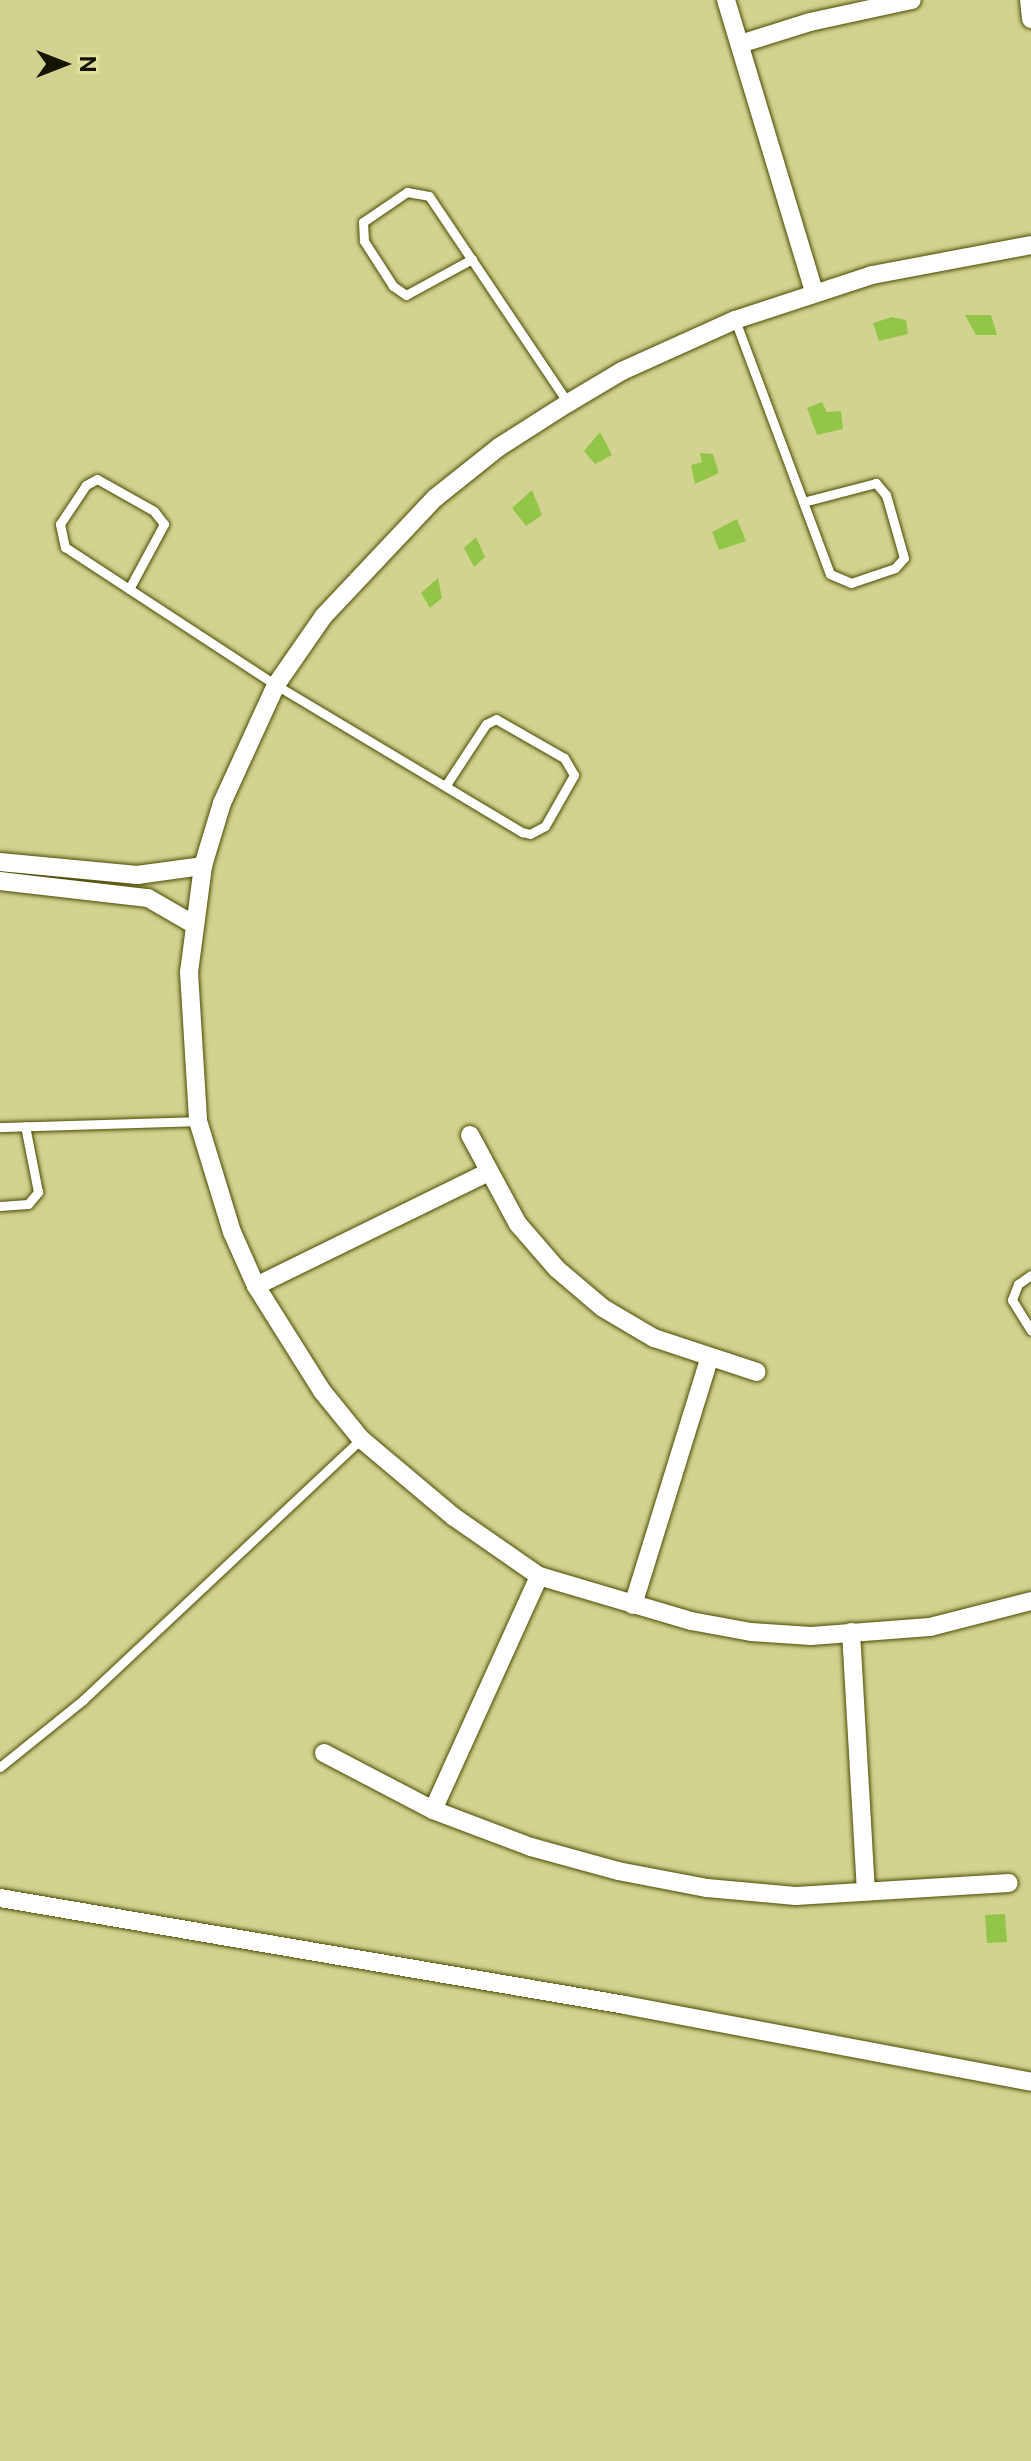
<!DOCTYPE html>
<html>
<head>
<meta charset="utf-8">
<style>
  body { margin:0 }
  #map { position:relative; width:1031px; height:2461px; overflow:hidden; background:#d3d391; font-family:"Public Sans",sans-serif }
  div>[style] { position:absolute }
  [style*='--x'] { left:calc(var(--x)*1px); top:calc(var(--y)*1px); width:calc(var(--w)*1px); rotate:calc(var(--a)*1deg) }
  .building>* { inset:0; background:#93c648 }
  .roads { filter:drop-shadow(0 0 2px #4c4b02) drop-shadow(0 0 2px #4c4b02) }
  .service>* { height:9px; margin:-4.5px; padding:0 4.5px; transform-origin:4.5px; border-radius:4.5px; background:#fff }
  .minor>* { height:18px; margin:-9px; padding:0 9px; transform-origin:9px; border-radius:9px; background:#fff }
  span { translate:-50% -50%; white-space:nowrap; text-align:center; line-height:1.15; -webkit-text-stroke:6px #e0e19e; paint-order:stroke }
  .north { position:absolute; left:24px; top:24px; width:80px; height:80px; -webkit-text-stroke:6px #e0e19e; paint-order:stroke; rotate:90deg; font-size:22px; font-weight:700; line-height:32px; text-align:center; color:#151400 }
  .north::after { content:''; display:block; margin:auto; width:28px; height:36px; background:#151400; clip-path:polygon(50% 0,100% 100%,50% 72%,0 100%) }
</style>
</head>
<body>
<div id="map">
  <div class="building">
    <div style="clip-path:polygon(965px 315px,991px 315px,997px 335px,976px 335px)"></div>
    <div style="clip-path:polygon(892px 317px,906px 320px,908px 334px,879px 341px,873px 323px)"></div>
    <div style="clip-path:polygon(822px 402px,827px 412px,841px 411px,843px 429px,817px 435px,807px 408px)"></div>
    <div style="clip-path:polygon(600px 432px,612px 455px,595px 464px,584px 451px)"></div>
    <div style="clip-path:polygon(700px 453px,713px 454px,719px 473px,695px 484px,691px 465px,702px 462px)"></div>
    <div style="clip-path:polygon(532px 490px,542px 515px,526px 526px,512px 508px)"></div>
    <div style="clip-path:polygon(737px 519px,746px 541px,719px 550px,712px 532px)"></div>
    <div style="clip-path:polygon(476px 537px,485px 557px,474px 567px,464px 548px)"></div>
    <div style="clip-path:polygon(438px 578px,442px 598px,430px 608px,421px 593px)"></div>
    <div style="clip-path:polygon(1005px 1914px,1007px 1942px,987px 1943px,985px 1915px)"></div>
  </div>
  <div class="roads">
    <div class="service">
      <div style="--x:472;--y:259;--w:75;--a:151.4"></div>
      <div style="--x:406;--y:295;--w:16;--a:-145"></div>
      <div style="--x:393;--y:286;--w:54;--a:-122.8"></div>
      <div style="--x:364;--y:241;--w:19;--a:-93"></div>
      <div style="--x:363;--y:222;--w:53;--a:-34.3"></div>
      <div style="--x:407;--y:192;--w:22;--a:10"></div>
      <div style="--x:429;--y:196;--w:249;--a:56.1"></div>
      <div style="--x:735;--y:320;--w:271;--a:69.5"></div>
      <div style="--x:830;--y:574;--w:23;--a:23"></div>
      <div style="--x:851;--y:583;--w:46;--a:-18.8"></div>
      <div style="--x:895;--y:568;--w:13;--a:-48"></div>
      <div style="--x:904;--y:558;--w:66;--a:-105.9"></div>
      <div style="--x:886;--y:495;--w:16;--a:-130"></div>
      <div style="--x:876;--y:483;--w:75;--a:165.4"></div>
      <div style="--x:129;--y:589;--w:74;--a:-61.7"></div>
      <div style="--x:164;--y:524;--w:16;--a:-128"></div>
      <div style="--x:154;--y:511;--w:65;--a:-150.7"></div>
      <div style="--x:97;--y:479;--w:13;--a:151"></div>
      <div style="--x:86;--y:485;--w:47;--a:123.7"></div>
      <div style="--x:60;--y:524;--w:24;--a:78"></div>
      <div style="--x:65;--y:547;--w:252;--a:33.2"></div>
      <div style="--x:276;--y:685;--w:287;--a:30.9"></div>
      <div style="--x:522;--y:832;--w:8;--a:14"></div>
      <div style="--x:530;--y:834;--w:17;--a:-28"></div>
      <div style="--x:545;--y:826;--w:59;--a:-60.4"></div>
      <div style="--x:574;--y:775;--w:20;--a:-120"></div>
      <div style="--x:564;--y:758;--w:78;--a:-150.2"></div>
      <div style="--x:496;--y:719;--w:11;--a:153"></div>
      <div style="--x:486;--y:724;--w:73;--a:123.3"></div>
      <div style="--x:0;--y:1127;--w:198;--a:-1.7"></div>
      <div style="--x:0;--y:1206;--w:28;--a:-4"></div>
      <div style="--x:28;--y:1204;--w:16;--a:-50"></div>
      <div style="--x:38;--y:1192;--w:67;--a:-101.1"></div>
      <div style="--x:1031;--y:1275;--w:16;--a:145"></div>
      <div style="--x:1018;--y:1284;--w:17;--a:111"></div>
      <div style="--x:1012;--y:1300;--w:36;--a:58"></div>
      <div style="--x:0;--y:1767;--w:107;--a:-38.9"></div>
      <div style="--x:83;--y:1700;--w:381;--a:-43.2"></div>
    </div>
    <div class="minor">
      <div style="--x:726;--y:0;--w:304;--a:73.2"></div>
      <div style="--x:1029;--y:0;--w:19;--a:84"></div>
      <div style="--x:740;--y:44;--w:73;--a:-17.4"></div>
      <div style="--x:810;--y:22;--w:104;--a:-12.2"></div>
      <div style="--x:1031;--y:245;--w:162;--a:169.3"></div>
      <div style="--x:872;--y:275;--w:144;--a:161.8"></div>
      <div style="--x:735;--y:320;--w:124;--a:155.7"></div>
      <div style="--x:622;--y:371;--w:63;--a:149.3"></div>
      <div style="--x:568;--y:403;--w:82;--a:147.5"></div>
      <div style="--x:499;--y:447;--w:82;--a:141.4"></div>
      <div style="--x:435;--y:498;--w:163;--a:133.3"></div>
      <div style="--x:323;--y:617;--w:83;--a:124.7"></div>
      <div style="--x:276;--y:685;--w:130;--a:114.6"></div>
      <div style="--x:222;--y:803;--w:66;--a:106.8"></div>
      <div style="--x:203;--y:866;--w:107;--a:97.5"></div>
      <div style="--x:189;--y:972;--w:149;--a:86.5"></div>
      <div style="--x:198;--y:1121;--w:116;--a:73"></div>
      <div style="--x:232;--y:1232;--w:59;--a:66"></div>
      <div style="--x:256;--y:1286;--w:124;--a:57.8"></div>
      <div style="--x:322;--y:1391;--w:62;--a:50.9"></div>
      <div style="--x:361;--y:1439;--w:121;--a:40"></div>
      <div style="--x:454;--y:1517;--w:103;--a:34.8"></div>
      <div style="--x:539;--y:1576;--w:159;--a:16.5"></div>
      <div style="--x:691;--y:1621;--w:61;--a:10.4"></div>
      <div style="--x:751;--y:1632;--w:60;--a:3.8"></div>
      <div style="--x:811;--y:1636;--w:119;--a:-4.3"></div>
      <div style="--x:930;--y:1627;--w:104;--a:-14.4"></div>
      <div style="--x:0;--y:862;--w:138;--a:5.4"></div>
      <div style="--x:137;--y:875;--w:67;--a:-7.8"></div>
      <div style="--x:0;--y:881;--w:149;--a:6.6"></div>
      <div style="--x:148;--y:898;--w:52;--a:30"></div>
      <div style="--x:470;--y:1135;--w:101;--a:61.7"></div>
      <div style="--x:518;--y:1224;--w:60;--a:49.1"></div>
      <div style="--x:557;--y:1269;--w:60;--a:40.3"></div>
      <div style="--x:603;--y:1308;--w:59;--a:30.5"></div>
      <div style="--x:654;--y:1338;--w:108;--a:18.3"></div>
      <div style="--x:256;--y:1286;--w:257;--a:-26.1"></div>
      <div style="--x:633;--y:1605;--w:257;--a:-72.8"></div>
      <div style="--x:851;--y:1632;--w:260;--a:86.7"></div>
      <div style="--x:324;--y:1753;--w:123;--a:27.6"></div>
      <div style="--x:433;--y:1810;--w:105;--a:20.7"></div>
      <div style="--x:531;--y:1847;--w:90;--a:15.4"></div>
      <div style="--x:618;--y:1871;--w:91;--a:10.8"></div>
      <div style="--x:707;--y:1888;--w:89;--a:5.1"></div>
      <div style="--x:796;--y:1896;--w:213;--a:-3.5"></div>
      <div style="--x:433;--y:1810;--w:257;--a:-65.6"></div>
      <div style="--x:0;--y:1898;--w:634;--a:9.71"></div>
      <div style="--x:625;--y:2005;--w:413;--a:10.7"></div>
    </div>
  </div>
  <div class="north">N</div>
</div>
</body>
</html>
